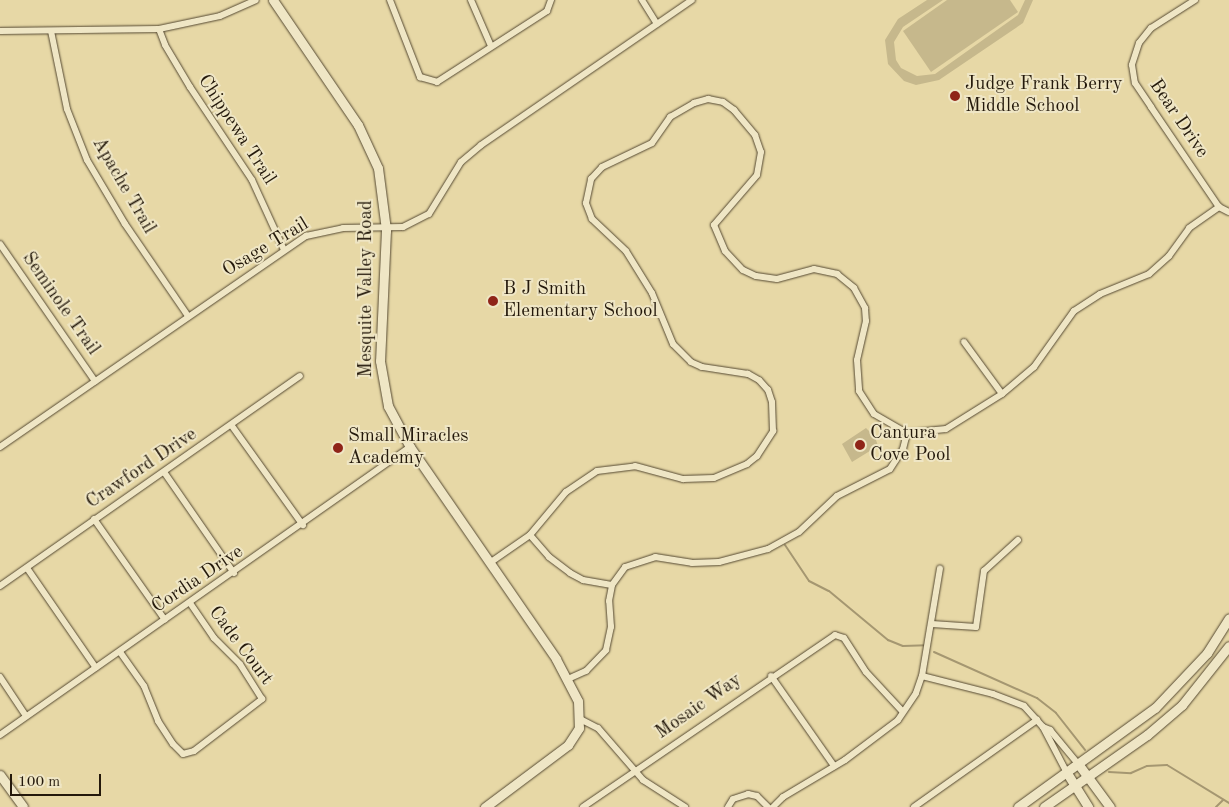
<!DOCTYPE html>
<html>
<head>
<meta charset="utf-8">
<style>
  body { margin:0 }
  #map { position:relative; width:1229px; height:807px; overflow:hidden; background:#e7d8a6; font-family:"Old Standard TT",serif }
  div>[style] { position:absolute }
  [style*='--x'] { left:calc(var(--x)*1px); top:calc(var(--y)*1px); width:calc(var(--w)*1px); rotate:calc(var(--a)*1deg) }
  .green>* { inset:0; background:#c6b88c }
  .stream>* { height:2px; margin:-1px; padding:0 1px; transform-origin:1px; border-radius:1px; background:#a59771 }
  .roads { filter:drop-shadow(0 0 1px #554932) drop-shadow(0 0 1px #554932) }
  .street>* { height:6px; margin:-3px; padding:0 3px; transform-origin:3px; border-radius:3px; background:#efe6c5 }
  .secondary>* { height:9px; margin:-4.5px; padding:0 4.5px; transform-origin:4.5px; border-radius:4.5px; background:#efe6c5 }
  .dots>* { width:14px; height:14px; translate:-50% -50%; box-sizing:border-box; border:2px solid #efe6c5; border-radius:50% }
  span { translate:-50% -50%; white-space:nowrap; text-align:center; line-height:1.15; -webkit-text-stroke:4px #efe6c5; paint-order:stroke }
  .poi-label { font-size:19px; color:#24190b }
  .left { translate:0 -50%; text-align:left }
  .street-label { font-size:19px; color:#24190b }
  .scale { position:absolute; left:10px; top:774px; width:91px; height:22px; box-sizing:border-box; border:2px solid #24190b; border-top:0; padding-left:6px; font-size:15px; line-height:18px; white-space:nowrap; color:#24190b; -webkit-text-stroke:4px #efe6c5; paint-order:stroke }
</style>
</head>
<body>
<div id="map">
  <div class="green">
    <div style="clip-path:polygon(927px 0,943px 0,903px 27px,894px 42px,896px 60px,901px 68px,917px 76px,935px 74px,1018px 15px,1025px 0,1033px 0,1023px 23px,939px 80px,916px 85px,904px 81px,888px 64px,885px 40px,898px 19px)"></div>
    <div style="clip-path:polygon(947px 0,1010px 0,1018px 12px,931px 72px,903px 31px)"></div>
    <div style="clip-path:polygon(866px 428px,875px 437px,878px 446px,852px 462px,842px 444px)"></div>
  </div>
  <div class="stream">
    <div style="--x:785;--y:545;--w:43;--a:56.3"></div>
    <div style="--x:809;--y:581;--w:22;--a:27"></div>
    <div style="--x:829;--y:591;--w:77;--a:39.7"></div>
    <div style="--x:888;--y:640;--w:16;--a:22"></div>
    <div style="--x:903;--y:646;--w:23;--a:-2"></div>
    <div style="--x:934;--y:652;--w:113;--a:24.1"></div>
    <div style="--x:1037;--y:698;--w:24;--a:38"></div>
    <div style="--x:1056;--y:713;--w:47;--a:51.9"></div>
    <div style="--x:1109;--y:772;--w:22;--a:3"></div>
    <div style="--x:1131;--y:773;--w:17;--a:-24"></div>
    <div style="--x:1147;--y:766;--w:20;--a:-3"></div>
    <div style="--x:1167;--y:765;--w:73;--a:31.5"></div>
    <div style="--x:1216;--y:807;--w:10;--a:-45"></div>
  </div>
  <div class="roads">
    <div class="street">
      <div style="--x:390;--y:0;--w:83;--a:68.7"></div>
      <div style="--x:420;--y:77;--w:18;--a:16"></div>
      <div style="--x:437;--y:82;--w:131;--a:-32.8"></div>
      <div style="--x:547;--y:11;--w:12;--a:-70"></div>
      <div style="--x:471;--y:0;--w:50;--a:66.5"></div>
      <div style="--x:642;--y:0;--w:28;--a:58"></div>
      <div style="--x:1195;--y:0;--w:52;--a:147.5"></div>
      <div style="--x:1151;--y:28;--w:19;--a:129"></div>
      <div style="--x:1139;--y:43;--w:23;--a:108"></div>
      <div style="--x:1132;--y:65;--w:18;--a:81"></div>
      <div style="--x:1135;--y:83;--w:29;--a:56"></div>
      <div style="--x:1151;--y:107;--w:121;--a:55.8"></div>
      <div style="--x:1219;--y:207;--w:11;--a:27"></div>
      <div style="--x:159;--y:29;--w:17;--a:69"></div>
      <div style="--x:165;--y:45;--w:49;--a:59.2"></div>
      <div style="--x:190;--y:87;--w:112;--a:56.3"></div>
      <div style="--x:252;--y:180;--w:77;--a:65.4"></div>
      <div style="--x:0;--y:31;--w:159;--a:-0.7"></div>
      <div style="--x:159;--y:29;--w:62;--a:-12"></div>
      <div style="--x:220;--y:16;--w:39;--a:-24"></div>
      <div style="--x:51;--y:31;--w:80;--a:78.4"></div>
      <div style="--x:67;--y:109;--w:55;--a:68.6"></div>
      <div style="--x:87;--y:160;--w:74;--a:59.3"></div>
      <div style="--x:125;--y:224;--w:112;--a:55.6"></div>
      <div style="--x:0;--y:244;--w:167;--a:55.3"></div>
      <div style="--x:964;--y:342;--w:64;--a:53.8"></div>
      <div style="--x:232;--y:426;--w:122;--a:54.4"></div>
      <div style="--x:0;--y:447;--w:372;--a:-34.6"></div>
      <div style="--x:306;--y:236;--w:38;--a:-12"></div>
      <div style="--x:343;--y:228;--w:60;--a:-1"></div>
      <div style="--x:403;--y:227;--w:29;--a:-27"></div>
      <div style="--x:429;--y:214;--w:61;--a:-58.4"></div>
      <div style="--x:461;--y:162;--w:26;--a:-40"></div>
      <div style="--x:481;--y:145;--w:256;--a:-34.5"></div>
      <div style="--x:164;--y:472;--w:123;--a:55.3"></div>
      <div style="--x:94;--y:519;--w:123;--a:54.9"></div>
      <div style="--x:530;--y:535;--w:29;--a:49"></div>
      <div style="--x:549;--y:557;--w:26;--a:37"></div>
      <div style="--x:570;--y:573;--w:15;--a:28"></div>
      <div style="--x:583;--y:580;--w:29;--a:10"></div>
      <div style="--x:491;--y:562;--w:47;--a:-34.7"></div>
      <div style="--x:530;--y:535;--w:56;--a:-50.1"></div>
      <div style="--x:566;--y:492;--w:37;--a:-34"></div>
      <div style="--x:597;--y:471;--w:38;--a:-7"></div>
      <div style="--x:635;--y:466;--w:50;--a:15.2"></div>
      <div style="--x:683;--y:479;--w:31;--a:-2"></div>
      <div style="--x:714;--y:478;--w:36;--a:-23"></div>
      <div style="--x:747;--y:464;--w:13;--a:-39"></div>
      <div style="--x:757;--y:456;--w:30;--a:-57"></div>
      <div style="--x:773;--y:431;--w:29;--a:-92"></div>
      <div style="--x:772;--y:402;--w:13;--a:-108"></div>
      <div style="--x:768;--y:390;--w:13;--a:-132"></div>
      <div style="--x:759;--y:380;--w:13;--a:-151"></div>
      <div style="--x:748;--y:374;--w:47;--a:-171.3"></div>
      <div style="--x:702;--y:367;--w:12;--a:-156"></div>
      <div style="--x:691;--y:362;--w:25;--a:-135"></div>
      <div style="--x:673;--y:344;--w:55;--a:-112.4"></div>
      <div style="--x:652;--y:293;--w:49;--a:-121.8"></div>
      <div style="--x:626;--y:251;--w:47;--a:-136.7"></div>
      <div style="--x:592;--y:219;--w:17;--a:-111"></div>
      <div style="--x:586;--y:203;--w:25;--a:-78"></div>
      <div style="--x:591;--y:179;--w:16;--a:-47"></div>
      <div style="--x:602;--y:167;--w:55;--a:-25.6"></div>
      <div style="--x:652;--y:143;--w:32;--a:-55"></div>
      <div style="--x:670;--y:117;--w:28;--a:-30"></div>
      <div style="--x:694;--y:103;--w:15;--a:-16"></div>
      <div style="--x:708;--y:99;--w:15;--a:11"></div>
      <div style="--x:723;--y:102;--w:14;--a:36"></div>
      <div style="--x:734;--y:110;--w:33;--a:50"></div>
      <div style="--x:755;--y:135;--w:18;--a:71"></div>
      <div style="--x:761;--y:152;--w:23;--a:100"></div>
      <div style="--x:757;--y:175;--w:66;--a:130.7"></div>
      <div style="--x:714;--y:225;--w:28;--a:67"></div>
      <div style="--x:725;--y:251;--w:26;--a:47"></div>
      <div style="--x:743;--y:270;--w:14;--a:25"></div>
      <div style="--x:756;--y:276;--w:21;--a:8"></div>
      <div style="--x:777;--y:279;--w:38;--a:-15"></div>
      <div style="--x:814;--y:269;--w:24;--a:12"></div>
      <div style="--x:837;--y:274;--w:22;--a:39"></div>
      <div style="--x:854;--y:288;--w:23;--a:61"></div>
      <div style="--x:865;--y:308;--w:13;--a:86"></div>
      <div style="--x:866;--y:321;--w:40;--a:103"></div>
      <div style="--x:857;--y:360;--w:31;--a:86"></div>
      <div style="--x:859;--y:391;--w:27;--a:57"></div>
      <div style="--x:874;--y:414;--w:38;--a:30"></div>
      <div style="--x:907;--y:433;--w:39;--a:-6"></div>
      <div style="--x:946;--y:429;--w:66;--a:-32"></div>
      <div style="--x:1002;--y:394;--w:42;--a:-40.2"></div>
      <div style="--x:1034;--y:367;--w:69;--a:-54.5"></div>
      <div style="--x:1074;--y:311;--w:31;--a:-33"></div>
      <div style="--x:1100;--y:294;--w:53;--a:-22.2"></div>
      <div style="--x:1149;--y:274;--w:27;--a:-42"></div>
      <div style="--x:1169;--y:256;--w:34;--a:-54"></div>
      <div style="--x:1189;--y:228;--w:37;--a:-35"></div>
      <div style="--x:27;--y:568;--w:121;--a:55.4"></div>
      <div style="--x:0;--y:586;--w:366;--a:-35"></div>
      <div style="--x:932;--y:624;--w:44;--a:3.9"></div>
      <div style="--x:976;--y:627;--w:57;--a:-81.9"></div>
      <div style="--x:984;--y:571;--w:46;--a:-42.4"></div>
      <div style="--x:120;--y:652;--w:42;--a:54.8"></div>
      <div style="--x:144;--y:686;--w:38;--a:68"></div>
      <div style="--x:158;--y:721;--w:27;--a:57"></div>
      <div style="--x:173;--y:744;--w:14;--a:45"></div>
      <div style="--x:183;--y:754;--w:11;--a:-15"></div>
      <div style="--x:194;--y:751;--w:86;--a:-37.4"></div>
      <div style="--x:262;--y:699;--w:41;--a:-122.2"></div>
      <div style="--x:240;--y:664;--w:37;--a:-135"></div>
      <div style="--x:214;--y:638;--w:42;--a:-124.4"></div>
      <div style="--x:771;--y:676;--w:110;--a:55"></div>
      <div style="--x:922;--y:676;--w:73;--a:14.2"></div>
      <div style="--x:993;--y:694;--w:33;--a:21"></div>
      <div style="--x:1024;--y:706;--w:28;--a:48"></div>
      <div style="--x:1043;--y:727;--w:52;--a:62.4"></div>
      <div style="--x:0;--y:677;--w:47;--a:56.3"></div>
      <div style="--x:568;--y:679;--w:20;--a:-24"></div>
      <div style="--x:586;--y:671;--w:29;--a:-46"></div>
      <div style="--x:606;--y:650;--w:24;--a:-78"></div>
      <div style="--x:611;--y:627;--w:26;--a:-94"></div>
      <div style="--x:609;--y:601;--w:16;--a:-79"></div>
      <div style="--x:612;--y:585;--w:22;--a:-54"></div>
      <div style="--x:625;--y:567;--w:32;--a:-18"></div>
      <div style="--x:655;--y:557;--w:37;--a:9"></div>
      <div style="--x:692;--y:563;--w:27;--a:-2"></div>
      <div style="--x:719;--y:562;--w:51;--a:-14.9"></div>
      <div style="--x:768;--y:549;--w:35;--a:-29"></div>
      <div style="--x:799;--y:532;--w:52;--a:-43.5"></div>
      <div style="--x:837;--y:496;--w:59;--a:-27"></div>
      <div style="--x:890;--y:469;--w:24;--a:-57"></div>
      <div style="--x:903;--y:449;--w:16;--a:-76"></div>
      <div style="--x:580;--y:719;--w:20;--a:27"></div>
      <div style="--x:598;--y:728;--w:69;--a:49.1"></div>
      <div style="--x:643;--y:780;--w:50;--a:32.7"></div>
      <div style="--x:1043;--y:727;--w:8;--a:23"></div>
      <div style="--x:1050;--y:730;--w:45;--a:50.4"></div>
      <div style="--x:0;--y:735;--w:501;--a:-35.09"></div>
      <div style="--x:583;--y:807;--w:305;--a:-34.3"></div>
      <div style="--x:835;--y:635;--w:9;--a:18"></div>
      <div style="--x:844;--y:638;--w:40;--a:57.1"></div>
      <div style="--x:866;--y:672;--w:54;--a:47.2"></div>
      <div style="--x:728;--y:807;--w:9;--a:-58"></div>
      <div style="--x:733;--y:799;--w:16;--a:-18"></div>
      <div style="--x:748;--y:794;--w:9;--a:13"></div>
      <div style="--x:757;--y:796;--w:16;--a:45"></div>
      <div style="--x:773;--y:807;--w:14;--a:-45"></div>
      <div style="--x:783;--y:797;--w:72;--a:-30.8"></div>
      <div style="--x:845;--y:760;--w:66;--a:-37"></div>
      <div style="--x:898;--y:720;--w:32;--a:-56"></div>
      <div style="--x:916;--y:693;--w:18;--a:-71"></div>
      <div style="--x:922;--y:676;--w:109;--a:-80.5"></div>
      <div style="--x:914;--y:807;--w:151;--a:-35.3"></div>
    </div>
    <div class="secondary">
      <div style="--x:273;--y:0;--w:151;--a:55.8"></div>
      <div style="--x:358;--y:125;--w:47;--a:65.1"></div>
      <div style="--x:378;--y:168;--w:63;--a:82.6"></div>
      <div style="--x:386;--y:230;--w:131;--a:92.6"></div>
      <div style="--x:380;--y:361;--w:46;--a:79.9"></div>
      <div style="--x:388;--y:406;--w:47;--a:61.8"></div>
      <div style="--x:410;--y:447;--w:257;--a:55.4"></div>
      <div style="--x:556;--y:659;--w:47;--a:62.4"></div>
      <div style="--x:578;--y:701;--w:27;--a:88"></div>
      <div style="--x:579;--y:728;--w:20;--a:123"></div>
      <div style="--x:568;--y:745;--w:104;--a:143.2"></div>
      <div style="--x:1079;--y:765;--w:52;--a:53.6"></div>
      <div style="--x:1067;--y:773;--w:40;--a:58"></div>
      <div style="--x:0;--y:775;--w:39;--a:54"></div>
      <div style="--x:1018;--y:807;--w:169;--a:-35.9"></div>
      <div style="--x:1155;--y:708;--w:76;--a:-46.6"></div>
      <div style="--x:1207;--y:653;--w:41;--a:-57.8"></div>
      <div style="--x:1044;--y:807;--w:126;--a:-35"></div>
      <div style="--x:1147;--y:735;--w:46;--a:-40.6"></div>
      <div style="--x:1182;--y:705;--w:75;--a:-51.5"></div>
    </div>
  </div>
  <div class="dots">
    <div style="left:955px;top:96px;background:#8f2418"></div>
    <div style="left:493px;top:301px;background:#8f2418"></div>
    <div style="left:860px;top:445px;background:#8f2418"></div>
    <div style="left:338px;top:448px;background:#8f2418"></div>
  </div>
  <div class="poi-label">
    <span class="left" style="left:965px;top:96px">Judge Frank Berry<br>Middle School</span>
    <span class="left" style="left:503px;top:301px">B J Smith<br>Elementary School</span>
    <span class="left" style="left:870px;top:445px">Cantura<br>Cove Pool</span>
    <span class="left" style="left:348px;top:448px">Small Miracles<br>Academy</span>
  </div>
  <div class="street-label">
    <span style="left:1178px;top:119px;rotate:56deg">Bear Drive</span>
    <span style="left:236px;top:130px;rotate:57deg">Chippewa Trail</span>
    <span style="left:123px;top:186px;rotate:60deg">Apache Trail</span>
    <span style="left:266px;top:248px;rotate:-31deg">Osage Trail</span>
    <span style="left:367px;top:289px;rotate:-90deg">Mesquite Valley Road</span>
    <span style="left:60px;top:304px;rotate:55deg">Seminole Trail</span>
    <span style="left:142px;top:469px;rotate:-34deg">Crawford Drive</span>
    <span style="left:198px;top:580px;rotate:-34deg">Cordia Drive</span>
    <span style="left:240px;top:646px;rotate:53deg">Cade Court</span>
    <span style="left:699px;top:707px;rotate:-35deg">Mosaic Way</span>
  </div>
  <div class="scale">100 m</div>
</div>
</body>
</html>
